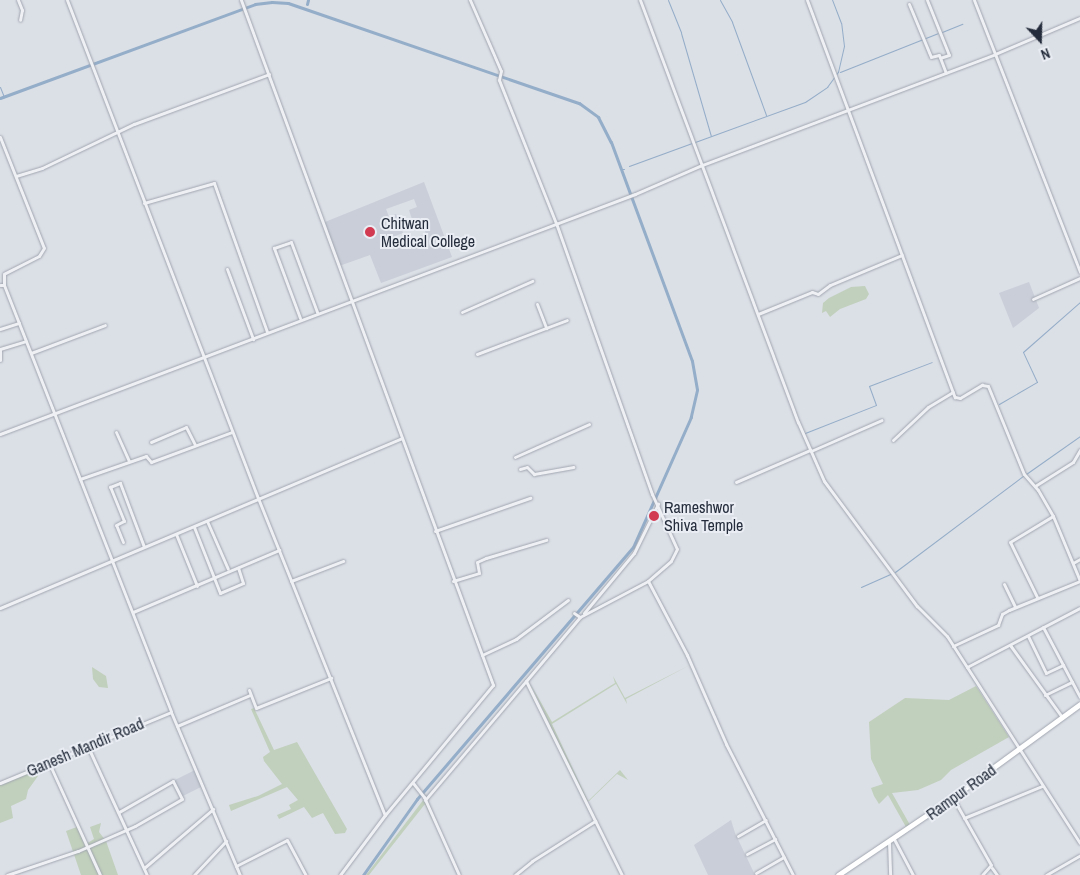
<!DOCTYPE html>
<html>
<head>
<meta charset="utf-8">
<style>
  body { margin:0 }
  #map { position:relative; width:1080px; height:875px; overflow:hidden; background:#dbdfe6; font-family:"Archivo Narrow",sans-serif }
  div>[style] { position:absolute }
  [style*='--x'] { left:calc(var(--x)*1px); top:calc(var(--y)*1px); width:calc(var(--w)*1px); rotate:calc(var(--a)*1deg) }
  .built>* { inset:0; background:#c9ced8 }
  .green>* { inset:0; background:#c1d0bc }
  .stream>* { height:1px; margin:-0.5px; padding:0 0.5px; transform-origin:0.5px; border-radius:0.5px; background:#94adc8 }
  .canal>* { height:3px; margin:-1.5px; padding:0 1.5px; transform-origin:1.5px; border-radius:1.5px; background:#94adc8 }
  .roads { filter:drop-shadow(0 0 1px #a1a6b0) drop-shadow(0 0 1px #a1a6b0) }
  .street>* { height:3px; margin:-1.5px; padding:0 1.5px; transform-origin:1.5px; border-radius:1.5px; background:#eef0f4 }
  .secondary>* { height:4.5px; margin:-2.25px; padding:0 2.25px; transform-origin:2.25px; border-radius:2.25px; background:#fff }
  .dots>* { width:14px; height:14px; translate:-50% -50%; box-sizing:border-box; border:2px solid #eaeef4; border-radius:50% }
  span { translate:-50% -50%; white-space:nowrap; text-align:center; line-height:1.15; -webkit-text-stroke:4px #eaeef4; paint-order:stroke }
  .poi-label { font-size:16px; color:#252d3c }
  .left { translate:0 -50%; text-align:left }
  .street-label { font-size:16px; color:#252d3c }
  .north { position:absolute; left:1015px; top:15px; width:50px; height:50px; -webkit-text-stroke:4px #eaeef4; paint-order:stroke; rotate:159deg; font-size:14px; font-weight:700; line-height:20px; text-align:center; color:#252d3c }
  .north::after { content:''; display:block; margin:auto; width:18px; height:22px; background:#252d3c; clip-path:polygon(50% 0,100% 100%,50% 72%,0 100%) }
</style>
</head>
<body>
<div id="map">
  <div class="built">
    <div style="clip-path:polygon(evenodd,424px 182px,452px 257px,381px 283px,370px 255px,339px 266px,325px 222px,424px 182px,414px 199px,417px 207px,409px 210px,415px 228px,423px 225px,426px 234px,398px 244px,395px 236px,403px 233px,396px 214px,389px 217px,386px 209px,414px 199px)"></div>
    <div style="clip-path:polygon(1029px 282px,1039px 308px,1013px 328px,999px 293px)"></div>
    <div style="clip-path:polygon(195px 770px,203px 786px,181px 797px,173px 781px)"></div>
    <div style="clip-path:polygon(731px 820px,735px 833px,755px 875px,708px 875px,694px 845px)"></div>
  </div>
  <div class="green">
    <div style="clip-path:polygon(865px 286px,869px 294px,866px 299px,840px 309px,830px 317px,826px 311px,822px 313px,823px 303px,829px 298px,851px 287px)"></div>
    <div style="clip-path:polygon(690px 665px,626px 699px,627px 704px,616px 684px,552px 724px,588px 801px,620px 770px,628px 780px,617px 774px,589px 801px,587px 802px,586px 801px,530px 683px,552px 722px,615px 683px,613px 676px,625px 698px)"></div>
    <div style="clip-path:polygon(92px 667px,106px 676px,108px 688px,99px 687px,93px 679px)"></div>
    <div style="clip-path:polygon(976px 686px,1009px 737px,951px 770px,941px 780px,918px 790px,892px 793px,910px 825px,906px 827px,888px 795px,879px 804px,874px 796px,871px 788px,883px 784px,871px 759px,869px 722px,905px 698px,949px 700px)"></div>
    <div style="clip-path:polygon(254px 708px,274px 750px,297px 742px,347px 829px,345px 833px,335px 834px,323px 813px,312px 818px,304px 807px,279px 819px,277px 815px,291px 809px,289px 805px,298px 800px,287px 787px,231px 811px,229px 805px,258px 796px,282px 784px,264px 761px,263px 757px,270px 752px,251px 709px)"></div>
    <div style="clip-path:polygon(36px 770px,38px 776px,28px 790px,26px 799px,11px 806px,13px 818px,0 823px,0 785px)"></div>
    <div style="clip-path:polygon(424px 799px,433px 822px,425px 804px,369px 875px,366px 875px)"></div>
    <div style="clip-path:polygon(101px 823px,99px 832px,106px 841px,118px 875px,81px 875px,66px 831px,77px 827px,86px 844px,94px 839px,90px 827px)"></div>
  </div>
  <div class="stream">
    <div style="--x:668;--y:0;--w:35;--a:68"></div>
    <div style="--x:681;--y:33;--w:107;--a:73.8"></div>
    <div style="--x:720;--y:0;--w:25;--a:61"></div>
    <div style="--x:732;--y:22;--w:99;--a:69.9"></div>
    <div style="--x:942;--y:32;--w:22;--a:-22"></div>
    <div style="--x:840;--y:72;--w:105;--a:-21.7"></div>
    <div style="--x:0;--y:87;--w:11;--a:68"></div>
    <div style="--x:695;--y:142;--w:117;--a:-20"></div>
    <div style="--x:805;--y:102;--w:27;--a:-34"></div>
    <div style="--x:827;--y:87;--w:19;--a:-54"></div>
    <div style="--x:838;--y:72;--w:27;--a:-77"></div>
    <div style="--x:844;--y:46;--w:23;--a:-97"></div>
    <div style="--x:841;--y:23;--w:25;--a:-111"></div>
    <div style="--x:629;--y:166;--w:67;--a:-20.1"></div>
    <div style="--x:621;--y:169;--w:3;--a:0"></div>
    <div style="--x:999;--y:404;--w:44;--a:-30.1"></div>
    <div style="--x:1037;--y:382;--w:33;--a:-115"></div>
    <div style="--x:1023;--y:352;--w:76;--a:-41.3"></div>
    <div style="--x:805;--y:433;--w:76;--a:-21.5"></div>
    <div style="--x:876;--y:405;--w:20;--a:-110"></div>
    <div style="--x:869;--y:386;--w:67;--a:-20.9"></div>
    <div style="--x:1026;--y:474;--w:66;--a:-35.1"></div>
    <div style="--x:895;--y:572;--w:160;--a:-36.9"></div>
    <div style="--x:861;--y:587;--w:32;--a:-24"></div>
  </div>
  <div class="canal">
    <div style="--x:307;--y:4;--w:4;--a:-76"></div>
    <div style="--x:0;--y:98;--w:272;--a:-20.2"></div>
    <div style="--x:255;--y:4;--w:17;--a:-7"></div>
    <div style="--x:272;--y:2;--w:16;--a:4"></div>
    <div style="--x:288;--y:3;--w:308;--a:19"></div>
    <div style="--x:579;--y:103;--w:24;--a:36"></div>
    <div style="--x:598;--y:117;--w:28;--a:63"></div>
    <div style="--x:611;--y:142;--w:233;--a:69.7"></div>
    <div style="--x:692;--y:361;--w:29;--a:80"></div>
    <div style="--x:697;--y:390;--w:28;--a:103"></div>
    <div style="--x:691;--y:417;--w:142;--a:114"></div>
    <div style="--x:633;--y:547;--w:332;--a:130.6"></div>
    <div style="--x:417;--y:799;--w:93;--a:125.4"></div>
  </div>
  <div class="roads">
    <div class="street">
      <div style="--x:18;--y:0;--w:11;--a:68"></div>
      <div style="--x:22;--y:10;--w:10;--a:101"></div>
      <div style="--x:67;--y:0;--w:533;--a:69.02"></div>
      <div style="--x:258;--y:498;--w:341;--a:68.2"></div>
      <div style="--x:241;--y:0;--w:730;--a:69.8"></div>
      <div style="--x:493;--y:685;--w:169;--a:129.7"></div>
      <div style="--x:385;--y:815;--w:75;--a:126.9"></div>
      <div style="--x:470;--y:0;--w:77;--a:66.4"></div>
      <div style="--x:501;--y:71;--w:9;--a:103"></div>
      <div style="--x:499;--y:80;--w:154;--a:68.3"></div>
      <div style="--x:556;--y:223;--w:288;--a:70.5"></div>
      <div style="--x:652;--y:494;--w:60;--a:65.6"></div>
      <div style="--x:677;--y:549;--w:13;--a:117"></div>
      <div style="--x:671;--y:561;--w:30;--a:139"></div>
      <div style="--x:648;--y:581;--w:77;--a:152.1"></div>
      <div style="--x:640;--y:0;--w:451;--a:69.5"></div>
      <div style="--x:798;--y:422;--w:64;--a:66.2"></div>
      <div style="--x:824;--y:481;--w:156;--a:53.4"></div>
      <div style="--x:917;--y:606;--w:42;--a:45"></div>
      <div style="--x:947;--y:636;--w:246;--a:57.3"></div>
      <div style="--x:807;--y:0;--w:424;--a:69.6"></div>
      <div style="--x:955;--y:397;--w:5;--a:11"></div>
      <div style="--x:960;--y:398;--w:26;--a:-31"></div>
      <div style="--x:982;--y:385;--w:6;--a:9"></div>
      <div style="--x:988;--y:386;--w:95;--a:67.8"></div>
      <div style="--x:1024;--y:474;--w:21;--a:49"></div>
      <div style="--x:1038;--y:490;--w:30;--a:60"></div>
      <div style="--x:1053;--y:516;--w:70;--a:67.4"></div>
      <div style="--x:927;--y:0;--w:59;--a:68.2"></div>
      <div style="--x:949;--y:55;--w:9;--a:162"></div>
      <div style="--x:974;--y:0;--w:292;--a:68.7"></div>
      <div style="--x:909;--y:4;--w:57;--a:67.5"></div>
      <div style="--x:931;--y:57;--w:8;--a:-14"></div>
      <div style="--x:939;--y:55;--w:19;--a:69"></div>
      <div style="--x:0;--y:137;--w:119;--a:68.4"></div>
      <div style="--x:44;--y:248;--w:9;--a:122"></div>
      <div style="--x:39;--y:256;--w:39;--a:153"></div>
      <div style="--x:4;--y:274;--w:11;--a:90"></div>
      <div style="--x:16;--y:176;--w:27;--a:-17"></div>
      <div style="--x:42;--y:168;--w:102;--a:-25.6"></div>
      <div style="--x:134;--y:124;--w:144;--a:-20.3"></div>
      <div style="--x:144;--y:203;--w:73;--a:-15.9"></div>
      <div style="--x:214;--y:183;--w:158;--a:70.4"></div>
      <div style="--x:227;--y:269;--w:75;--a:69.6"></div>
      <div style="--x:0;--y:285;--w:4;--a:0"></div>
      <div style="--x:4;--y:285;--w:458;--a:68.6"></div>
      <div style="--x:171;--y:712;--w:177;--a:67.1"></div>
      <div style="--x:1033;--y:299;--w:51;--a:-24.1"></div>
      <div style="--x:537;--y:304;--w:26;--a:69"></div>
      <div style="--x:462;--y:312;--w:77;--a:-23.9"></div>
      <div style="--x:758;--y:314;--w:58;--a:-22.2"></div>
      <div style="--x:812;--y:292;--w:6;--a:18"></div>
      <div style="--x:818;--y:294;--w:15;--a:-37"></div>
      <div style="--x:830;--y:285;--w:78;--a:-22.6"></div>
      <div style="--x:300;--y:318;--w:75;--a:-110.4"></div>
      <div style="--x:274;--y:248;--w:18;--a:-19"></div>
      <div style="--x:291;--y:242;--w:75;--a:69.6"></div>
      <div style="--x:0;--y:329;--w:20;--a:-18"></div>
      <div style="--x:31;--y:353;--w:79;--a:-20.7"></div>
      <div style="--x:477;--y:354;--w:96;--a:-20.7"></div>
      <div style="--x:0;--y:360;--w:11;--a:-90"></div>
      <div style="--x:0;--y:349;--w:27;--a:-17"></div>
      <div style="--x:116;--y:432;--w:32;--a:66"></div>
      <div style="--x:0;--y:434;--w:679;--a:-20.7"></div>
      <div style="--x:635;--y:194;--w:73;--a:-23.4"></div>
      <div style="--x:702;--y:165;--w:313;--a:-20.7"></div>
      <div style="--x:995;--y:54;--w:92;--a:-23"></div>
      <div style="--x:893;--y:440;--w:48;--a:-43.3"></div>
      <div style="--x:928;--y:407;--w:29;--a:-31"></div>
      <div style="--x:151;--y:442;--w:38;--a:-23"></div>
      <div style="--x:186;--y:427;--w:20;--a:63"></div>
      <div style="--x:811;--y:451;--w:77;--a:-23.6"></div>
      <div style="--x:515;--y:457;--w:81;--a:-24"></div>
      <div style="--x:520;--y:469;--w:7;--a:-16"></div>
      <div style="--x:527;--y:467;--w:10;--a:45"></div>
      <div style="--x:534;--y:474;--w:40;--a:-10"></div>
      <div style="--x:80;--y:479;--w:70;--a:-19.2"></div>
      <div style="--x:146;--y:456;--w:8;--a:50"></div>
      <div style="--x:151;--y:462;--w:86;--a:-20.3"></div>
      <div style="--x:736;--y:482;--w:81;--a:-23.4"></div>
      <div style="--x:1035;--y:486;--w:45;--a:-32.3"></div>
      <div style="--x:1073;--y:462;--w:14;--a:-60"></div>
      <div style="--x:207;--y:521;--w:52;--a:66.4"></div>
      <div style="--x:194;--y:527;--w:71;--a:68.5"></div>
      <div style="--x:220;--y:593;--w:25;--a:-23"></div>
      <div style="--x:243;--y:583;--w:16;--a:-108"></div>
      <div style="--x:435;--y:531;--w:101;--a:-19.2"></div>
      <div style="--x:176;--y:534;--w:56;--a:68"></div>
      <div style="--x:123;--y:542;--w:18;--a:-112"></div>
      <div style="--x:116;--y:525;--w:9;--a:-27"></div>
      <div style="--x:124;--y:521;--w:37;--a:-112"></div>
      <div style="--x:110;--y:487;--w:11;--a:-22"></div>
      <div style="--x:120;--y:483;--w:68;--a:69.4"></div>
      <div style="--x:1073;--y:563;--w:8;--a:-30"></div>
      <div style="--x:291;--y:581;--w:56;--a:-21"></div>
      <div style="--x:453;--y:581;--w:27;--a:-17"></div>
      <div style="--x:479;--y:573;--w:11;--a:-100"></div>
      <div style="--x:477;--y:562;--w:10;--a:-24"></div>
      <div style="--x:486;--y:558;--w:63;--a:-16.7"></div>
      <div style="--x:648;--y:581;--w:84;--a:62.2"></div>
      <div style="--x:687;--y:655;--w:97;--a:66.3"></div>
      <div style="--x:726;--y:744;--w:147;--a:62.9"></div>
      <div style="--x:1004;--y:584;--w:25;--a:64"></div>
      <div style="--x:1037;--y:597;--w:61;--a:-116.1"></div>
      <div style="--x:1010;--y:542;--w:50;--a:-31.2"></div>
      <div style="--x:0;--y:608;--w:435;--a:-22.9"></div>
      <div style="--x:133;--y:612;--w:159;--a:-23"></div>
      <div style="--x:574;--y:613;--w:7;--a:34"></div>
      <div style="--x:584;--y:613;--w:78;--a:-50.2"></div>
      <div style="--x:634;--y:553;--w:55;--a:-63.9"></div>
      <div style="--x:580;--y:617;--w:84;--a:130.2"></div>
      <div style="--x:526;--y:681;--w:216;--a:63.7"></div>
      <div style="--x:1043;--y:627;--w:43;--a:62.2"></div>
      <div style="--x:1028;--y:636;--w:41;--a:64.1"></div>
      <div style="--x:1046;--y:673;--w:19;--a:-25"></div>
      <div style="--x:1063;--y:665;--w:36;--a:62"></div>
      <div style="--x:1010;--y:645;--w:89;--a:54.2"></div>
      <div style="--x:953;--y:646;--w:50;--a:-25"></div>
      <div style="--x:998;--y:625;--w:12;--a:-70"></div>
      <div style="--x:1002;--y:614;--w:8;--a:-30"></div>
      <div style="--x:1009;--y:610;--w:77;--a:-22.2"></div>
      <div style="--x:482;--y:655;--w:38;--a:-25"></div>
      <div style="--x:516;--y:639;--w:65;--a:-36.9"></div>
      <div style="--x:967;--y:667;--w:127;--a:-27.6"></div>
      <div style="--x:249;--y:690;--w:19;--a:69"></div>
      <div style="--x:256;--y:708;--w:81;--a:-21.8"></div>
      <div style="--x:1045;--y:695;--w:30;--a:-26"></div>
      <div style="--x:177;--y:726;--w:79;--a:-23"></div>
      <div style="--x:88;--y:747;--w:141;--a:65.3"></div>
      <div style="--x:49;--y:763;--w:123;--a:65.5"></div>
      <div style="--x:0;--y:783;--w:185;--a:-22.5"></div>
      <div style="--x:413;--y:783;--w:18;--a:52"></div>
      <div style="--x:424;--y:797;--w:85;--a:65.8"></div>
      <div style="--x:953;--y:798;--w:77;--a:60.4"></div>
      <div style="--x:991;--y:865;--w:13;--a:132"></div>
      <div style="--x:425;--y:800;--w:156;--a:-49.7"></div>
      <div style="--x:964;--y:818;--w:84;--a:-22.3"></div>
      <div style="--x:738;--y:836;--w:32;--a:-30"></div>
      <div style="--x:894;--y:839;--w:41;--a:62.2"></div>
      <div style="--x:889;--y:842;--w:33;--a:88"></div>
      <div style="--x:747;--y:854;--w:32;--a:-28"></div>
      <div style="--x:236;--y:866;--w:57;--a:-27"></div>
      <div style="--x:287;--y:840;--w:40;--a:62"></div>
      <div style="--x:144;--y:868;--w:91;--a:-40.5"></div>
      <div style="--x:992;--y:868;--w:9;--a:54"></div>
      <div style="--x:756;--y:873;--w:32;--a:-30"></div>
      <div style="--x:7;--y:875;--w:75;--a:-18.7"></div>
      <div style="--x:78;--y:851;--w:62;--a:-23.7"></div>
      <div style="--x:135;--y:826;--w:54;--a:-29.9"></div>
      <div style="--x:182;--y:799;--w:20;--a:-117"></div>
      <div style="--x:173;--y:781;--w:62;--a:150.1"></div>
      <div style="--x:194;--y:875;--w:47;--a:-46.7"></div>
      <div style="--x:515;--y:875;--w:22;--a:-39"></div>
      <div style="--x:532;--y:861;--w:75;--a:-32.4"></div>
      <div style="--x:1046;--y:875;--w:39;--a:-30"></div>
    </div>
    <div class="secondary">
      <div style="--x:838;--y:875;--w:134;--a:-34"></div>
      <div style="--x:949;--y:800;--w:162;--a:-36.2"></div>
    </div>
  </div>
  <div class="dots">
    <div style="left:370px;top:232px;background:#d13a51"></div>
    <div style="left:654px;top:516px;background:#d13a51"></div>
  </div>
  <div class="poi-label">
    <span class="left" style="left:381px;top:232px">Chitwan<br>Medical College</span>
    <span class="left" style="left:664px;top:516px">Rameshwor<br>Shiva Temple</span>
  </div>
  <div class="street-label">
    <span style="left:85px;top:747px;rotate:-23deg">Ganesh Mandir Road</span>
    <span style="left:961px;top:792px;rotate:-36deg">Rampur Road</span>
  </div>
  <div class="north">N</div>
</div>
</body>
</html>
